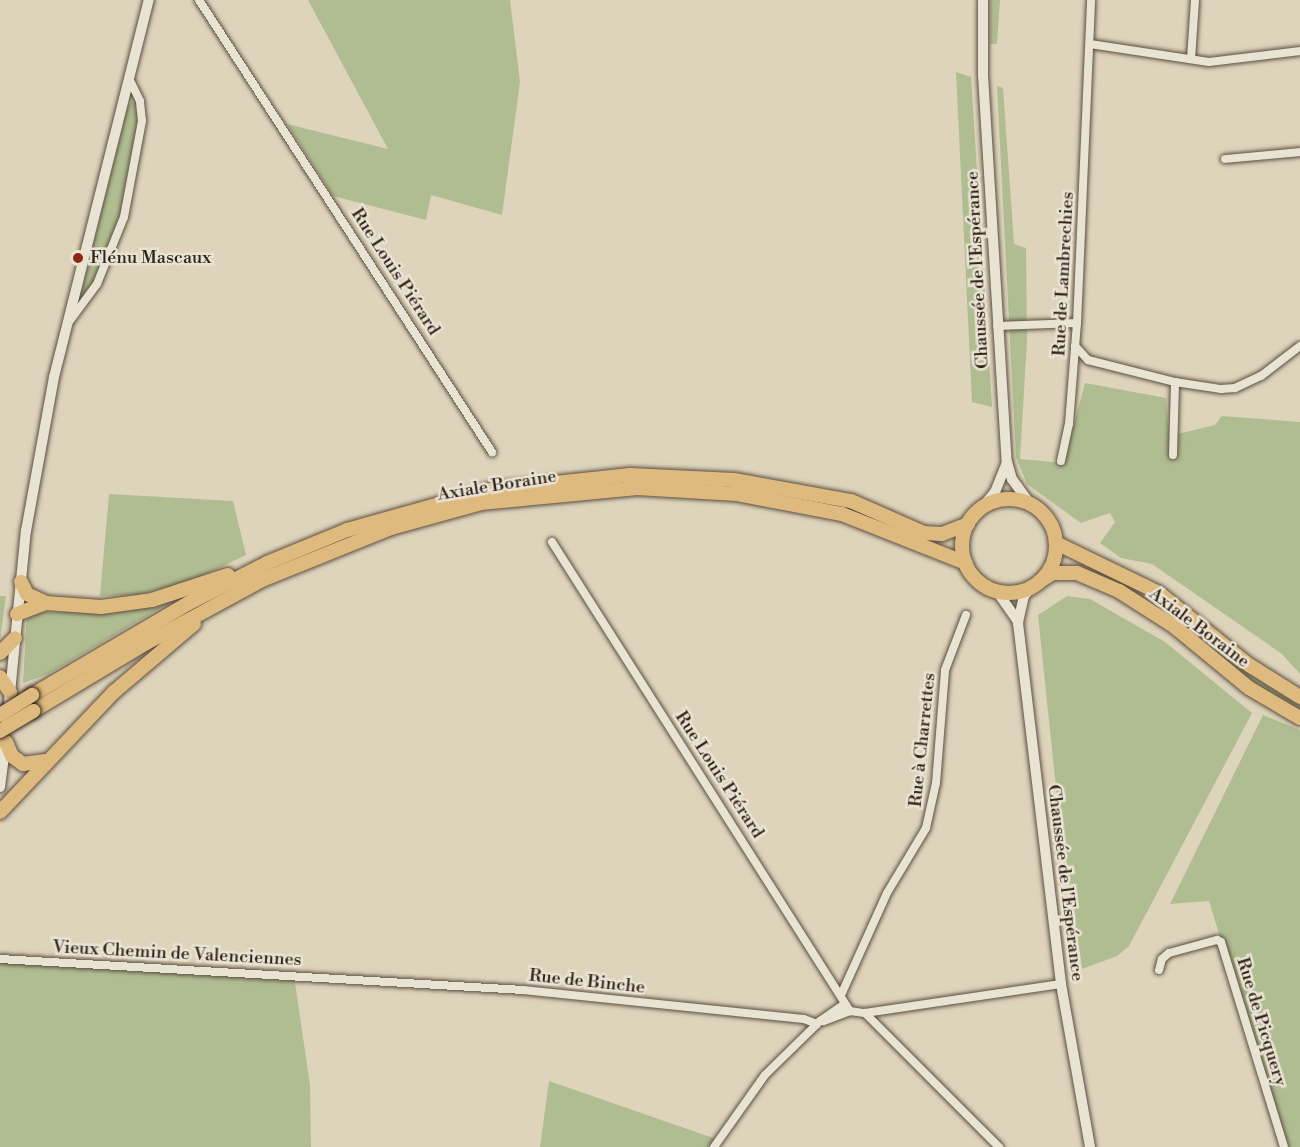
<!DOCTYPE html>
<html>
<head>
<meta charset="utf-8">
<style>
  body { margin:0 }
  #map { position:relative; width:1300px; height:1147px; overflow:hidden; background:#ddd4bb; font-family:"Libre Bodoni",serif }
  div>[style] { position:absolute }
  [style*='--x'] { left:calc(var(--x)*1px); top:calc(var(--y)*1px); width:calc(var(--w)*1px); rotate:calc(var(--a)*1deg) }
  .green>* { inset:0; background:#b0bd91 }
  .roads { filter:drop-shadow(0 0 2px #5c4e41) drop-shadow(0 0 2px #5c4e41) }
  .street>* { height:8px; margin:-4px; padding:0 4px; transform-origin:4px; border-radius:4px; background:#e9e3d3 }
  .secondary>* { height:10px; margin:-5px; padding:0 5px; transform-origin:5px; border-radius:5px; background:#e9e3d3 }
  .highway>* { height:14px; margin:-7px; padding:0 7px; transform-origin:7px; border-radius:7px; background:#deba7e }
  .highway>.ring { margin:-7px; padding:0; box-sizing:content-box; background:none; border:14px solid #deba7e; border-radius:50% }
  .bridges { filter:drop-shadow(0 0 2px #312218) drop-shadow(0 0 2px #312218) }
  .highway-bridge>* { height:14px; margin:-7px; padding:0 7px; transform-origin:7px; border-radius:7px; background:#deba7e }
  .dots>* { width:16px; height:16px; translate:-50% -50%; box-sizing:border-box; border:3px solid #e9e3d3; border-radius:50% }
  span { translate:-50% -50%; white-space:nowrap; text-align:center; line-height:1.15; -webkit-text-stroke:5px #e9e3d3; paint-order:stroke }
  .poi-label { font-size:18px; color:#312218 }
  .left { translate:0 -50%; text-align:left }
  .street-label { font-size:18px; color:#312218 }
</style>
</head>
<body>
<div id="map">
  <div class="green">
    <div style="clip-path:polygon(308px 0,510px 0,520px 82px,502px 215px,431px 195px,426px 220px,333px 196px,287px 124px,388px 149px)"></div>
    <div style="clip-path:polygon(990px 0,1000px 0,997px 44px,990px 44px)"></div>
    <div style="clip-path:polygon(956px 72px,971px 77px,992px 407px,972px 402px)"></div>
    <div style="clip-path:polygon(997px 86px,1003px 88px,1014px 244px,1026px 248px,1027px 340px,1020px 459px,1064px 463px,1085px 383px,1166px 398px,1169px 436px,1215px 425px,1222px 416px,1300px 422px,1300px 674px,1282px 654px,1152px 564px,1121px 558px,1100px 543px,1115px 522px,1110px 513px,1081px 523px,1027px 484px,1016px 457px)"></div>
    <div style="clip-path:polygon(132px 102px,138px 103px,141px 111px,123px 217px,98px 274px,85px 297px,80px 298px,127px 107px)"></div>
    <div style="clip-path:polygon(109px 494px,233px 501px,246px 555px,189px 582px,137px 595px,100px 596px)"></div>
    <div style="clip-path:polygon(1086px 566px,1160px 600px,1300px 703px,1300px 712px,1244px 678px,1134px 593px)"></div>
    <div style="clip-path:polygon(0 596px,6px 596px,0 640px)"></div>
    <div style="clip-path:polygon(1067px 596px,1090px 599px,1165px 642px,1252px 713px,1129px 946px,1117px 956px,1082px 969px,1056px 788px,1038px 615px)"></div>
    <div style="clip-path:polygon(172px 601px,48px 674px,23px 683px,27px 612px,82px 612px)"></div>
    <div style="clip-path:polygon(1263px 715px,1300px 730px,1300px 1147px,1284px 1147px,1209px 901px,1170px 904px)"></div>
    <div style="clip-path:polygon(0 959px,294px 976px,310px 1085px,311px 1147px,0 1147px)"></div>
    <div style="clip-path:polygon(549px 1081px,719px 1140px,714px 1147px,540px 1147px)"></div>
  </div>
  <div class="roads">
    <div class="street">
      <div style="--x:199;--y:0;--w:539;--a:57.05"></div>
      <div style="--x:1090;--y:44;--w:120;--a:8.6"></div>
      <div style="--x:1209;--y:62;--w:92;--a:-6.9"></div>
      <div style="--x:1191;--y:59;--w:59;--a:-86.1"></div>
      <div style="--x:1225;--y:159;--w:75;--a:-5.3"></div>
      <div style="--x:69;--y:322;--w:47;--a:-53.6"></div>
      <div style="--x:97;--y:284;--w:72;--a:-68.1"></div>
      <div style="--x:124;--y:217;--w:98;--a:-79.4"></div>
      <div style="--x:142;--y:121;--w:20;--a:-96"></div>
      <div style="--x:140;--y:101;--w:25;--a:-116"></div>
      <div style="--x:997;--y:326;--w:80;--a:-2.1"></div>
      <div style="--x:1075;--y:346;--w:19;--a:47"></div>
      <div style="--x:1088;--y:360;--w:90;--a:14.2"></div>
      <div style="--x:1175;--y:382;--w:47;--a:8.7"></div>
      <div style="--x:1221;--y:389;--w:14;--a:-4"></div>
      <div style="--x:1235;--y:388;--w:29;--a:-25"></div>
      <div style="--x:1261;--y:376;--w:49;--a:-37.6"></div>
      <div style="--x:1173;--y:455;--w:73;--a:-88.4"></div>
      <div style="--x:1061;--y:461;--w:38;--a:-78"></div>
      <div style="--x:1069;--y:424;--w:101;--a:-85.5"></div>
      <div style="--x:1077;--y:323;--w:323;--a:-87.5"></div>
      <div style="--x:552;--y:542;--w:556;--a:57.57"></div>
      <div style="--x:850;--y:1011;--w:15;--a:8"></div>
      <div style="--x:865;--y:1013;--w:198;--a:-8.4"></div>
      <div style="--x:0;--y:959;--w:524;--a:3.39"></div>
      <div style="--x:523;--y:990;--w:282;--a:5.9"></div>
      <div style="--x:804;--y:1019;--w:14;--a:21"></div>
      <div style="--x:1159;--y:970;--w:11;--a:-75"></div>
      <div style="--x:1162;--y:959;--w:9;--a:-41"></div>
      <div style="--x:1169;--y:953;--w:50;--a:-15.2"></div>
      <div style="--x:1217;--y:940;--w:4;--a:27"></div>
      <div style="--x:1221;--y:942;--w:214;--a:72.9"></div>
      <div style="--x:841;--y:995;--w:112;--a:-65.7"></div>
      <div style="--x:887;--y:893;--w:76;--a:-59"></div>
      <div style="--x:926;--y:828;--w:46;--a:-77.5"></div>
      <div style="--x:936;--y:783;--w:113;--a:-85.4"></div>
      <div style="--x:945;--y:670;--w:59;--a:-69.1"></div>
      <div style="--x:865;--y:1013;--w:190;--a:45"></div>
      <div style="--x:824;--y:1021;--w:28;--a:-21"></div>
      <div style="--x:714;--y:1147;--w:88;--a:-54.7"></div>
      <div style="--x:765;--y:1075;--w:77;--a:-44.5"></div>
      <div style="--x:820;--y:1021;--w:28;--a:-35"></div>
    </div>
    <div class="secondary">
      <div style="--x:983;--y:0;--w:75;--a:90"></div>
      <div style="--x:983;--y:75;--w:388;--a:86.5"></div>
      <div style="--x:1007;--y:462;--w:18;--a:74"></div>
      <div style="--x:1012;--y:479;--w:31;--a:54"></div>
      <div style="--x:982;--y:508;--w:21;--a:-51"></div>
      <div style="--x:995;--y:492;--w:31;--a:-68"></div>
      <div style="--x:1032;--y:587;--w:12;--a:132"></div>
      <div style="--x:1024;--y:596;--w:28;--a:103"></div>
      <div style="--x:1018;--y:623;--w:364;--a:83.2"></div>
      <div style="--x:1061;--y:984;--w:166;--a:79.9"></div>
      <div style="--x:996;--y:590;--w:39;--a:55"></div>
      <div style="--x:8;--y:713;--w:183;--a:-84.4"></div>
      <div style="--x:26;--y:531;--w:157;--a:-79.7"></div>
      <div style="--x:54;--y:377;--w:389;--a:-75.9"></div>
      <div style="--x:0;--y:787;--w:46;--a:-82.6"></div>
    </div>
    <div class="highway">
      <div class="ring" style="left:962px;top:499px;width:80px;height:80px"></div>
      <div style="--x:1056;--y:543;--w:114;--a:25.9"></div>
      <div style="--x:1159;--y:593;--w:115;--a:38.7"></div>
      <div style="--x:1249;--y:665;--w:60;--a:32.1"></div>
      <div style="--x:1040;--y:581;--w:15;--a:-32"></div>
      <div style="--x:1053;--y:573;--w:24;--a:0"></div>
      <div style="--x:1077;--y:573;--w:46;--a:23.2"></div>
      <div style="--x:1119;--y:591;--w:67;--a:32.7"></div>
      <div style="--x:1175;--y:627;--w:96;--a:39.5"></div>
      <div style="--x:1249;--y:688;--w:59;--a:30.5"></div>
      <div style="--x:21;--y:582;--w:13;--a:63"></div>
      <div style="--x:27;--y:594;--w:21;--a:25"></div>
      <div style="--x:17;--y:614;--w:31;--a:-21"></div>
      <div style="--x:46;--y:603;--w:55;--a:4.2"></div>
      <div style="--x:101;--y:607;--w:51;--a:-7.8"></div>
      <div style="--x:152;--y:600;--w:80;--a:-18.2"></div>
      <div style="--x:0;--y:653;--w:21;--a:-45"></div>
      <div style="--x:0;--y:677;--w:18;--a:56"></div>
      <div style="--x:32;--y:695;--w:182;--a:-30.4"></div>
      <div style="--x:189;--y:603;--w:88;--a:-27.1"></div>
      <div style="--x:267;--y:563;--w:87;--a:-22.4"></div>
      <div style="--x:347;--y:530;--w:148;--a:-15.7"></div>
      <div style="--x:489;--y:490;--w:142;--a:-6.1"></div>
      <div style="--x:630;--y:475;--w:104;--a:2.8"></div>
      <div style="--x:734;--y:480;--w:119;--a:10.2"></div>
      <div style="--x:851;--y:501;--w:80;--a:23.7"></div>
      <div style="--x:924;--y:533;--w:18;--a:3"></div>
      <div style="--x:942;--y:534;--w:28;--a:-21"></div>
      <div style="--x:33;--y:711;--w:134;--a:-31"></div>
      <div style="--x:148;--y:642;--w:130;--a:-28.5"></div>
      <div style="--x:262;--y:580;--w:139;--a:-22"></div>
      <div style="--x:391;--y:528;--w:93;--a:-15.5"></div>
      <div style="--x:481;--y:503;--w:157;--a:-5.5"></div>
      <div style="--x:637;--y:488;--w:100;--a:3.4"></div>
      <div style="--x:737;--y:494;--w:107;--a:10.8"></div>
      <div style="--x:842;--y:514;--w:133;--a:21.6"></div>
      <div style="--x:6;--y:742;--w:15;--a:67"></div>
      <div style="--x:12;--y:756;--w:14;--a:36"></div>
      <div style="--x:23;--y:764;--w:21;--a:-8"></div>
      <div style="--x:0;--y:812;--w:166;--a:-46.5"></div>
      <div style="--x:114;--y:692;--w:105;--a:-40.4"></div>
    </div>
  </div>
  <div class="bridges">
    <div class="highway-bridge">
      <div style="--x:0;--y:715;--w:38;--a:-32"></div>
      <div style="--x:0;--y:731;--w:39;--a:-31"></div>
    </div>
  </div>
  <div class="dots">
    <div style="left:78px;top:258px;background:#8f2418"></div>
  </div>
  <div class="poi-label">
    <span class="left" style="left:90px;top:258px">Flénu Mascaux</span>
  </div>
  <div class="street-label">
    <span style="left:978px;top:270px;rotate:-93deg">Chaussée de l'Espérance</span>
    <span style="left:395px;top:272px;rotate:57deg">Rue Louis Piérard</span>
    <span style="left:1064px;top:274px;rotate:-87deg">Rue de Lambrechies</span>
    <span style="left:497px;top:486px;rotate:-9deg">Axiale Boraine</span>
    <span style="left:1199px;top:628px;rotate:37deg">Axiale Boraine</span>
    <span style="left:923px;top:740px;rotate:-84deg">Rue à Charrettes</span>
    <span style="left:719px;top:775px;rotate:57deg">Rue Louis Piérard</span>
    <span style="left:1065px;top:883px;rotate:83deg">Chaussée de l'Espérance</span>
    <span style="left:177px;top:954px;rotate:3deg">Vieux Chemin de Valenciennes</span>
    <span style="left:587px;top:982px;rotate:6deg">Rue de Binche</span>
    <span style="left:1261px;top:1022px;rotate:73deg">Rue de Picquery</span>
  </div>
</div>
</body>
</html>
